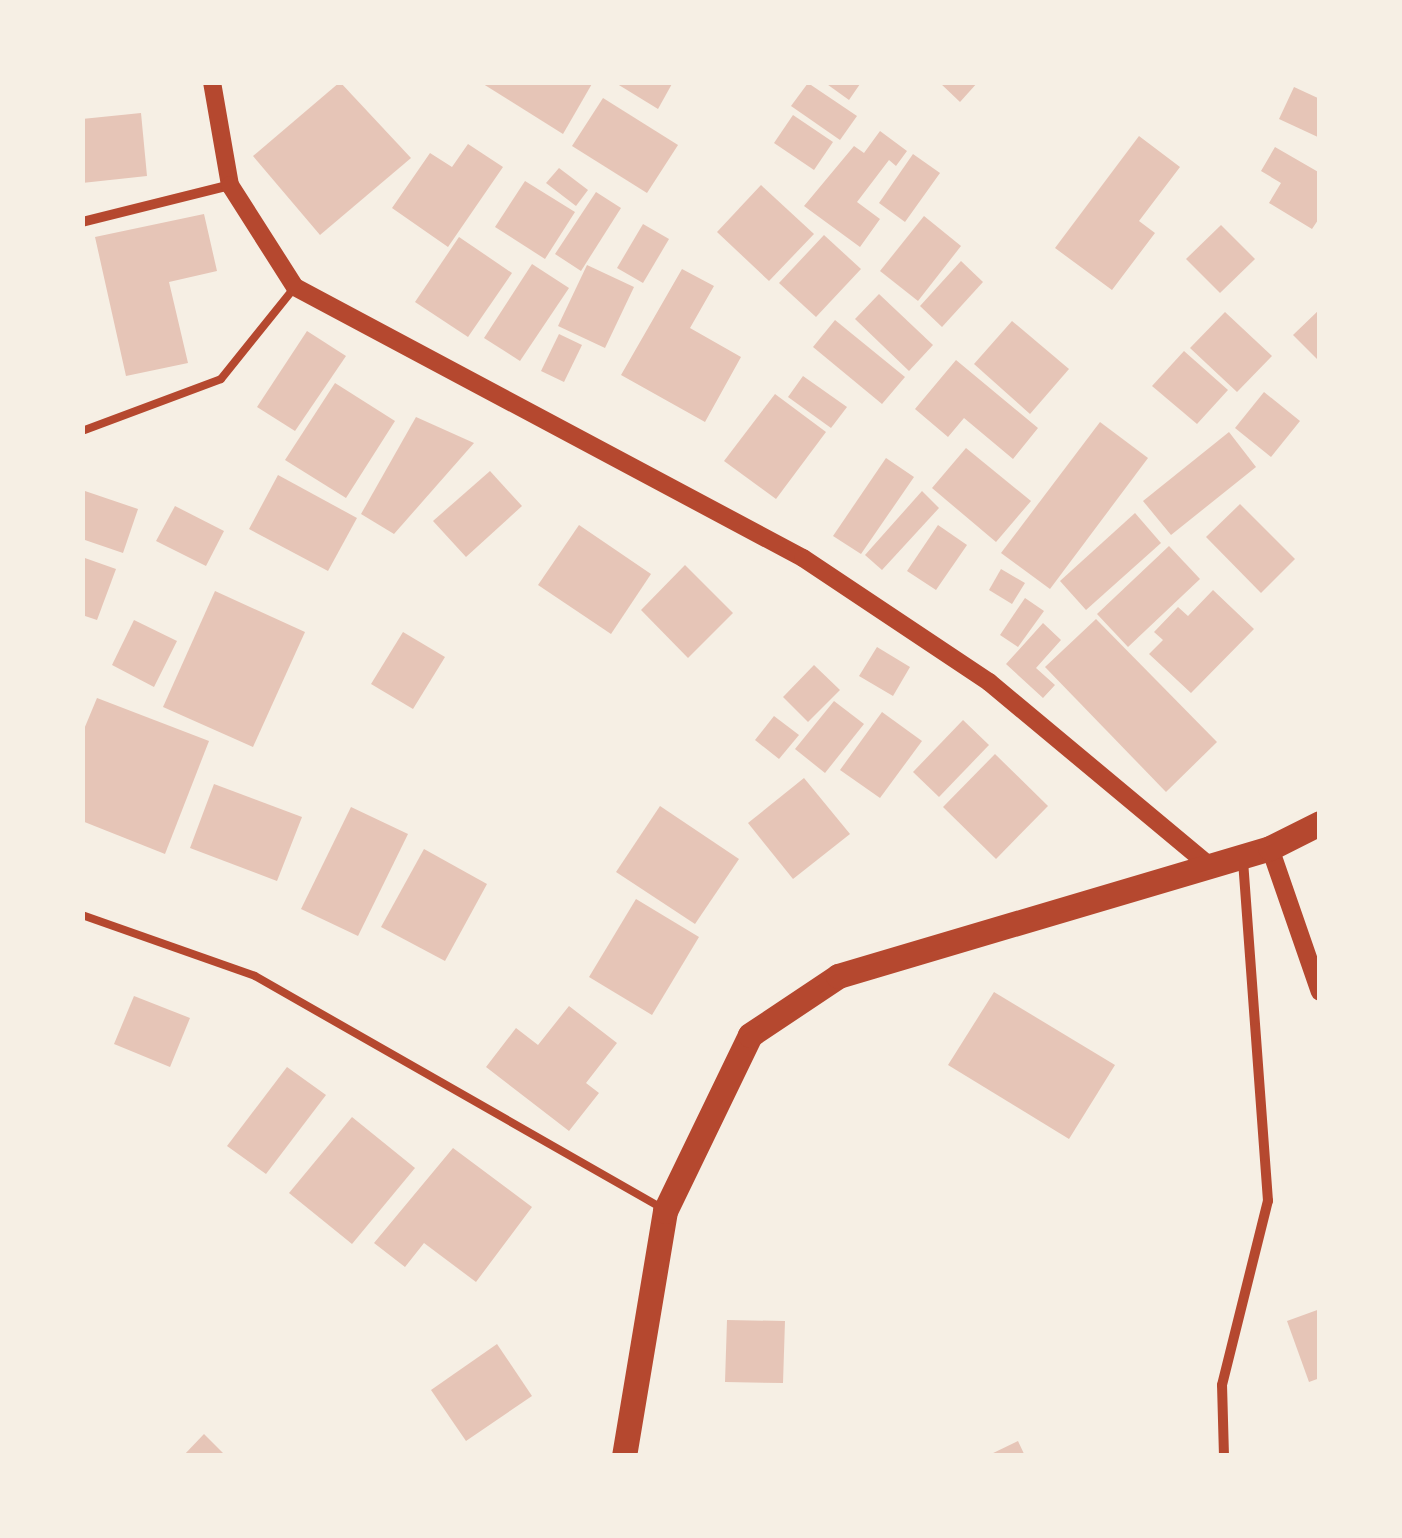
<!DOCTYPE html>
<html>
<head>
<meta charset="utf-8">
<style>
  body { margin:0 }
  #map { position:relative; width:1402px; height:1538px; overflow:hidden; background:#f6efe4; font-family:"Work Sans",sans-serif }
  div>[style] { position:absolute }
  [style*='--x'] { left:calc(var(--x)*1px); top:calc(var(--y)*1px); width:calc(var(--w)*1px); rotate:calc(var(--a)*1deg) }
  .building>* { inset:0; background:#e6c5b7 }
  .service>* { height:8px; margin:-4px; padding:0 4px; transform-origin:4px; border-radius:4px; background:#b5482f }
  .minor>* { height:10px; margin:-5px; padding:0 5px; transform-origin:5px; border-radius:5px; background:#b5482f }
  .tertiary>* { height:18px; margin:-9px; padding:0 9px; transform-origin:9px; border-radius:9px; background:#b5482f }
  .primary>* { height:25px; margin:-12.5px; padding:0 12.5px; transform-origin:12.5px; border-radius:12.5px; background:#b5482f }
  span { translate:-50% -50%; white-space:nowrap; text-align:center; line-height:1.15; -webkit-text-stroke:10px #f6efe4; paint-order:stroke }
  .frame { position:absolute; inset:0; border:85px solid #f6efe4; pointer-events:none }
</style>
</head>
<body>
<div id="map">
  <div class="building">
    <div style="clip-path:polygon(340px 82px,411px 158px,320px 235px,253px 156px)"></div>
    <div style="clip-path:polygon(480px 82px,593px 82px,563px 134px)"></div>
    <div style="clip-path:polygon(614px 82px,673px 82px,658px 109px)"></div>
    <div style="clip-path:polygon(824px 82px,857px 82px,860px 84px,849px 100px)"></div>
    <div style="clip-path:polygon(939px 82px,978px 82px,960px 102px)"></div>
    <div style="clip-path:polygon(808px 83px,857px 116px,840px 140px,791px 106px)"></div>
    <div style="clip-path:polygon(1294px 87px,1320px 99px,1320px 138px,1279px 119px)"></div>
    <div style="clip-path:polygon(603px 98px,678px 145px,647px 193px,572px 146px)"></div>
    <div style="clip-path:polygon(141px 113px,147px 176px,82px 183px,82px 119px)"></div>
    <div style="clip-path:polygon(793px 115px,833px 142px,814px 170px,774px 143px)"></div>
    <div style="clip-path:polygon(880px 131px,907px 151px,896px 166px,889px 160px,857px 202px,880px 219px,860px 247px,804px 206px,854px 146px,864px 153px)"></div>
    <div style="clip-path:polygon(1139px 136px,1180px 167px,1139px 221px,1155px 233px,1112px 290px,1055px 248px)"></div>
    <div style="clip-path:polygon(468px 144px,503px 167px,448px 247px,392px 208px,430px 153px,452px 167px)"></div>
    <div style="clip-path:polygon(1275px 147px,1320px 173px,1320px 217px,1312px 229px,1269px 203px,1281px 183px,1261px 171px)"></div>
    <div style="clip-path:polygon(913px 154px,940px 173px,905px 222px,879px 203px)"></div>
    <div style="clip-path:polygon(559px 168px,588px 190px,576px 206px,546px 183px)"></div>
    <div style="clip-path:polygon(525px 181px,575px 212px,545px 259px,495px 227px)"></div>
    <div style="clip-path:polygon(761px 185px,814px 234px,769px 281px,717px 232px)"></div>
    <div style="clip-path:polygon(596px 192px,621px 208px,581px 271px,555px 254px)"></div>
    <div style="clip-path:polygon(204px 214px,217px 271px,169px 282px,188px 363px,126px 376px,95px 237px)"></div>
    <div style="clip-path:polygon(924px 216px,961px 246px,918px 301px,880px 271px)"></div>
    <div style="clip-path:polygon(643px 224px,669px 239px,643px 283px,617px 268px)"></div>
    <div style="clip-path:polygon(1221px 225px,1255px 259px,1220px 293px,1186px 259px)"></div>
    <div style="clip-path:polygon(824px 235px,861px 269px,816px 317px,779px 283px)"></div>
    <div style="clip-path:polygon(459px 237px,512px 273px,468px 337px,415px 302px)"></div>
    <div style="clip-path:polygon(961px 261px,983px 282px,942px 327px,920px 306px)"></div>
    <div style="clip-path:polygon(532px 264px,569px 288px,520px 361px,484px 338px)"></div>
    <div style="clip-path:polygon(587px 265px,634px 287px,605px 348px,558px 326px)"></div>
    <div style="clip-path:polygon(682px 269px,714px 286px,690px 328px,741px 357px,705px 422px,621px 375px)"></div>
    <div style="clip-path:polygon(879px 294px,933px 345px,909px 371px,855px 319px)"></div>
    <div style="clip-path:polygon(1320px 309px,1320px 362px,1293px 335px)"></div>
    <div style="clip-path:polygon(1225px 312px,1272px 356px,1237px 392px,1190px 348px)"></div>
    <div style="clip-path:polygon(835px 320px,905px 377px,882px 404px,813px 347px)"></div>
    <div style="clip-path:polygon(1012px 321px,1069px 369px,1030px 414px,974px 364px)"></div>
    <div style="clip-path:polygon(307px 331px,346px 356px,295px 431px,257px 407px)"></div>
    <div style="clip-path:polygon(559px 334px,582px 345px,564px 382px,541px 371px)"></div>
    <div style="clip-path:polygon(1184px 351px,1228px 390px,1197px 424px,1152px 386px)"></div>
    <div style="clip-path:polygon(956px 360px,1038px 428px,1013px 459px,964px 418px,948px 437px,915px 409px)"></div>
    <div style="clip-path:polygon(803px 376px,847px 407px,831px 428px,788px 397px)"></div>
    <div style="clip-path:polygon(335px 383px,395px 421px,346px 498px,285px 460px)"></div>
    <div style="clip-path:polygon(1264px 392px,1300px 421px,1271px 457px,1235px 428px)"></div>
    <div style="clip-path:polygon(775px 394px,826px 432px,776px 499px,724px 461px)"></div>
    <div style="clip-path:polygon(416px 417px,474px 443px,394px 534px,361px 514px)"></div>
    <div style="clip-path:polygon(1100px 422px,1148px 458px,1050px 589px,1001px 553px)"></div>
    <div style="clip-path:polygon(1229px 432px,1256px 467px,1171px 535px,1143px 501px)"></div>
    <div style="clip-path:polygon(966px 448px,1031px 501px,996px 542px,932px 488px)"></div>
    <div style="clip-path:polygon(886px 458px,914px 477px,861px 554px,833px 536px)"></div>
    <div style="clip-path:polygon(490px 471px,522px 506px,466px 557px,433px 521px)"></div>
    <div style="clip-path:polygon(278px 475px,357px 518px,328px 571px,249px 529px)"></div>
    <div style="clip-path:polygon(82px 490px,138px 509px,123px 553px,82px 539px)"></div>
    <div style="clip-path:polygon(922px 491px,939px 508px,882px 570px,865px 555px)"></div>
    <div style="clip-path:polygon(1240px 504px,1295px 559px,1261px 593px,1206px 537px)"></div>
    <div style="clip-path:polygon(175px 506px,224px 531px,206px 566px,156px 541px)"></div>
    <div style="clip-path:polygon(1135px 513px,1161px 543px,1086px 610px,1060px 581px)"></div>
    <div style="clip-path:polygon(579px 525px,651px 574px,611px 634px,538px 585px)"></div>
    <div style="clip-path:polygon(938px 525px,967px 545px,936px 590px,907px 571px)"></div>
    <div style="clip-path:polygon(1169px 546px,1200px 579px,1128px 647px,1097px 614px)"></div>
    <div style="clip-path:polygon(82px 557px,116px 569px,97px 620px,82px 615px)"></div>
    <div style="clip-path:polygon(685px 565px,733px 613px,688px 658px,641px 610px)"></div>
    <div style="clip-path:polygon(1001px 569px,1025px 583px,1012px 604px,989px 590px)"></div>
    <div style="clip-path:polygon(1213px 590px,1254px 629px,1191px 693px,1149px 654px,1163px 640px,1154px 632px,1178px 607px,1188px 616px)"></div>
    <div style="clip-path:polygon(215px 591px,305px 632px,253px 747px,163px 707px)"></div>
    <div style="clip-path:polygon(1025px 598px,1044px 611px,1018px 647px,1000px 635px)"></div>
    <div style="clip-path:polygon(1096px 619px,1217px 742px,1166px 792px,1045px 667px)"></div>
    <div style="clip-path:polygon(134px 620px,177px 641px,154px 687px,112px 665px)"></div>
    <div style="clip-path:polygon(1043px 623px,1061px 640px,1036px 668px,1055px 685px,1043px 698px,1006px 664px)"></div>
    <div style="clip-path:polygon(403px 632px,445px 657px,413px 709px,371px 684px)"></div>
    <div style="clip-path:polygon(877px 647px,910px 667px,893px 696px,859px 676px)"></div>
    <div style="clip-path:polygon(814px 665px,840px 690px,808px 722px,783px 697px)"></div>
    <div style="clip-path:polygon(97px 698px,209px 741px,165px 854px,82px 821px,82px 734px)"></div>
    <div style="clip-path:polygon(834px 701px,864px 724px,825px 773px,795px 749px)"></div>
    <div style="clip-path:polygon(882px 712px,922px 741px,880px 798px,840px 770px)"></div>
    <div style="clip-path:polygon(774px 716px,799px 735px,779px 759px,755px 740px)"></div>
    <div style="clip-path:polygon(963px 720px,989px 745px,939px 797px,913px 772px)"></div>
    <div style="clip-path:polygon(995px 754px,1048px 806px,996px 859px,943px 807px)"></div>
    <div style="clip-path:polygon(804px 778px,850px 834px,793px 879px,748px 823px)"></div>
    <div style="clip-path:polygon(214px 784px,302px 817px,277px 881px,190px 848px)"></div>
    <div style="clip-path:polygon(660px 806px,739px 859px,695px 924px,616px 872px)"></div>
    <div style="clip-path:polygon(351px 807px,408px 834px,358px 936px,301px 909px)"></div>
    <div style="clip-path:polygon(424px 849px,487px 884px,445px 961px,381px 927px)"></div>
    <div style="clip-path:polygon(636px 899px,699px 937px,652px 1015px,589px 977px)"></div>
    <div style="clip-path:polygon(994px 992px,1115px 1065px,1069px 1139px,948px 1065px)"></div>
    <div style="clip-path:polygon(134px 996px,190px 1018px,170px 1067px,114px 1044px)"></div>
    <div style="clip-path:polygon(569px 1006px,617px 1043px,586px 1083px,599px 1093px,569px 1131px,486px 1067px,516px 1028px,538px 1045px)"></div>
    <div style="clip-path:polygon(287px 1067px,326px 1095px,266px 1174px,227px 1146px)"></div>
    <div style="clip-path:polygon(352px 1117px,415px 1168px,352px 1244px,289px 1193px)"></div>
    <div style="clip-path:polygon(453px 1148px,532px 1207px,476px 1282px,424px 1243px,405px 1267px,374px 1243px)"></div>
    <div style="clip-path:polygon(1320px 1309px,1320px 1378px,1309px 1382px,1287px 1321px)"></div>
    <div style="clip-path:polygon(727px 1320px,785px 1321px,783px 1383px,725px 1382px)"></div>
    <div style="clip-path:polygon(497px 1344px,532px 1396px,466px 1441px,431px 1390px)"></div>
    <div style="clip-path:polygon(204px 1434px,226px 1456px,183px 1456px)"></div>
    <div style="clip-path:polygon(1018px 1441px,1025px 1456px,987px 1456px)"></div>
  </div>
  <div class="service">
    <div style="--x:82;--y:431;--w:148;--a:-20.5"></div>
    <div style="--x:221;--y:379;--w:118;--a:-51.2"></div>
    <div style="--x:82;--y:915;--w:183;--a:19.4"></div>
    <div style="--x:255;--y:976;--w:468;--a:29.7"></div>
  </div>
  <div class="minor">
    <div style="--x:82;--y:222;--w:153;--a:-14"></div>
    <div style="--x:1224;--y:1456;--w:71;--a:-91.6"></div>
    <div style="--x:1222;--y:1385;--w:190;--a:-76"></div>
    <div style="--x:1268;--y:1201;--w:344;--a:-94.2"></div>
  </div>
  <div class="tertiary">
    <div style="--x:212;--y:82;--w:105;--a:80.1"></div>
    <div style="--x:230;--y:185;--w:121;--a:57.5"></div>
    <div style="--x:295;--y:287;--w:576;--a:28.08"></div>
    <div style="--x:803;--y:558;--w:224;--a:33.7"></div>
    <div style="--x:989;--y:682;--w:288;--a:39.8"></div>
    <div style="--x:1270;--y:848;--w:152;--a:70.9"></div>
  </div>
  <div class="primary">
    <div style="--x:624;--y:1456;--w:248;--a:-80.5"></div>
    <div style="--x:665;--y:1211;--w:195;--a:-64.2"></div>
    <div style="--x:750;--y:1035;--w:106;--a:-33.8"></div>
    <div style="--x:838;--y:976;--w:451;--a:-16.5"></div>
    <div style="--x:1270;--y:848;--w:56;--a:-26.6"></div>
  </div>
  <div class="frame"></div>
</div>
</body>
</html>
